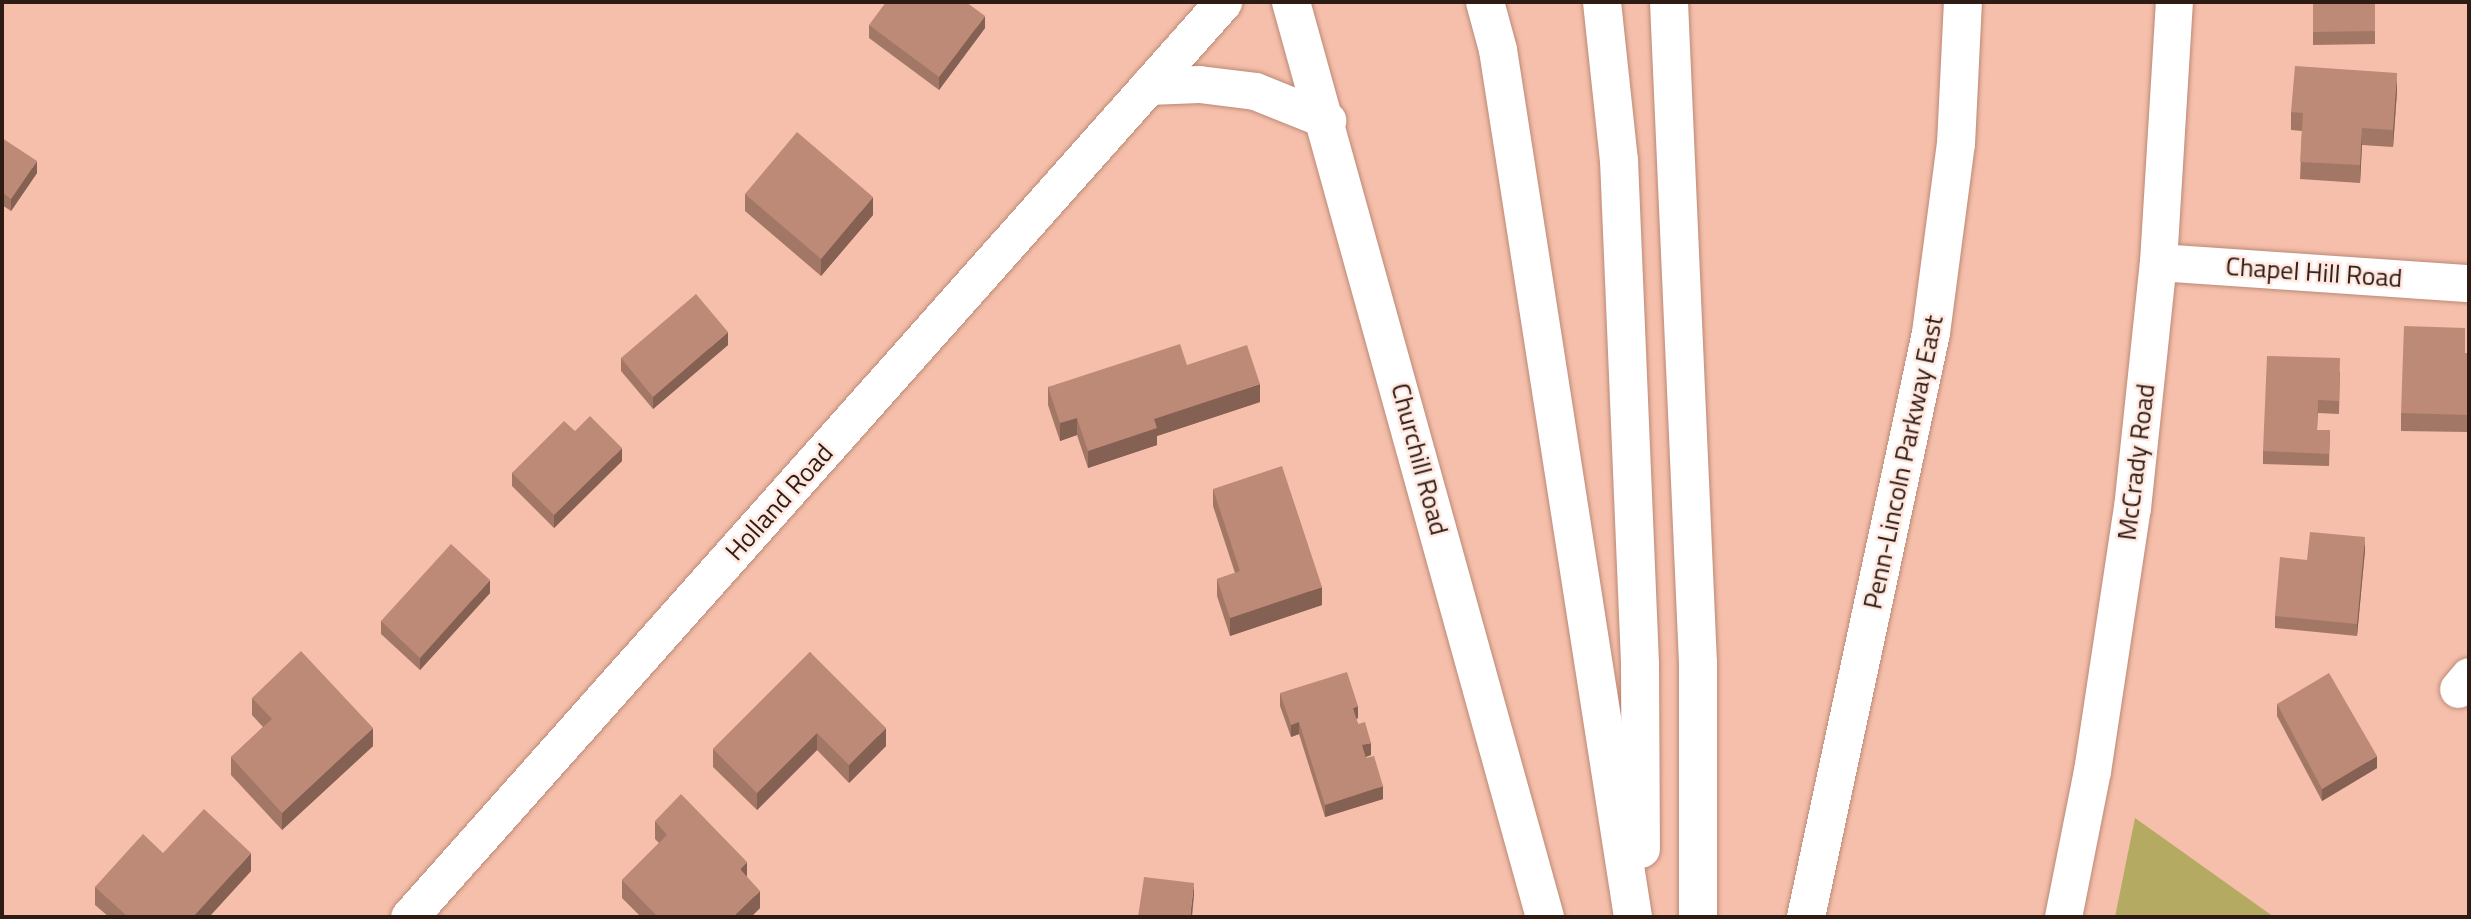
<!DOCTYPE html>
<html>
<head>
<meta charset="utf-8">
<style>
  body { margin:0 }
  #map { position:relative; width:2471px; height:919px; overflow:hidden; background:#f5bfab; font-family:"Titillium Web",sans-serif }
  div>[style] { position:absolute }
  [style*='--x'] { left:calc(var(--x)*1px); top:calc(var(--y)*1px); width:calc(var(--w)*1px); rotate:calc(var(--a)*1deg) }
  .green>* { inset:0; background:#b4aa62 }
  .roads { filter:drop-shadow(0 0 2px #bc8976) drop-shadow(0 0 2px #bc8976) }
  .minor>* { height:37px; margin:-18.5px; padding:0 18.5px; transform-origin:18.5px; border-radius:18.5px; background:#fff }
  .tertiary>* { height:38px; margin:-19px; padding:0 19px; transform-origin:19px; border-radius:19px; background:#fff }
  .motorway>* { height:38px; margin:-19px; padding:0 19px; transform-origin:19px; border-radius:19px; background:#fff }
  .wall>* { inset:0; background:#a37766 }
  .shaded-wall>* { inset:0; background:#846153 }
  .building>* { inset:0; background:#bd8a77 }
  span { translate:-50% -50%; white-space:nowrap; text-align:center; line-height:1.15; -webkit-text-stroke:5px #ffe8e0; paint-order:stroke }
  .street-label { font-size:26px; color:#2e1b13 }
  .frame { position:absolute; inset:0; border:4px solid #2e1b13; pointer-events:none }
</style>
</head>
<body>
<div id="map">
  <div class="green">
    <div style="clip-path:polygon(2135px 818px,2274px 917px,2115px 917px)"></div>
  </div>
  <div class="roads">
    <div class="minor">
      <div style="--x:1148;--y:86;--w:51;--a:-2.2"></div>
      <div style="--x:1199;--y:84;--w:56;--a:7.1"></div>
      <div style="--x:1255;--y:91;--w:78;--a:21.9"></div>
      <div style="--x:2158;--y:262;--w:312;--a:3.9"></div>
      <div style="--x:2458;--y:689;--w:17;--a:-50"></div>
      <div style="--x:409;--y:917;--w:1225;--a:-48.34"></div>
      <div style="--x:2063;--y:917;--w:149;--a:-78.8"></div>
      <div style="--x:2092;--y:771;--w:266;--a:-81.4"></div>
      <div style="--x:2132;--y:508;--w:247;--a:-84"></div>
      <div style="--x:2158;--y:262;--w:260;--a:-86.5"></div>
    </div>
    <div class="tertiary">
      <div style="--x:1291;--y:2;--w:950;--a:74.49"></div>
    </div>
    <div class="motorway">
      <div style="--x:1485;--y:2;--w:50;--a:74.8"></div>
      <div style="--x:1498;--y:50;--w:877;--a:81.15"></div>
      <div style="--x:1602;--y:2;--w:159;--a:83.9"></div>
      <div style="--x:1619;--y:160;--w:504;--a:87.61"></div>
      <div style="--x:1640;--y:664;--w:185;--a:89.7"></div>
      <div style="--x:1669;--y:2;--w:662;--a:87.49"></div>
      <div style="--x:1698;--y:663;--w:254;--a:90"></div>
      <div style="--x:1806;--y:917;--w:597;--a:-77.92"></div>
      <div style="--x:1931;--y:333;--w:191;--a:-82.5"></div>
      <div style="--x:1956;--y:144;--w:142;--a:-87.2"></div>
    </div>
  </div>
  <div class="wall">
    <div style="clip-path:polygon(2313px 2px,2375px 2px,2375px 44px,2313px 45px)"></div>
    <div style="clip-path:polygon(869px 25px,985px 28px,939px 90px,869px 38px)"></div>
    <div style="clip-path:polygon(2397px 91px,2393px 147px,2362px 145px,2360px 183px,2300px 179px,2302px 131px,2291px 130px,2291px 112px)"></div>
    <div style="clip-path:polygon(2px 138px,37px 173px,11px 211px,2px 205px)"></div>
    <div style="clip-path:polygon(745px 194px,873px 215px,821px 276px,745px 211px)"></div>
    <div style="clip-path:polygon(728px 345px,653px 409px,621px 371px,621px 358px)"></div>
    <div style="clip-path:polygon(2465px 353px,2469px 354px,2469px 432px,2401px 431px,2401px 413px)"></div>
    <div style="clip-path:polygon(1187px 365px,1260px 402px,1157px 436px,1157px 445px,1088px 468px,1077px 435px,1060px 441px,1048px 405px,1048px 387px)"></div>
    <div style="clip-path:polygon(2340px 371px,2339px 414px,2318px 413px,2317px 430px,2330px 430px,2329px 466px,2263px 464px,2263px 451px)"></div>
    <div style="clip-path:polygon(575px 431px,622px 461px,554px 528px,512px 486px,512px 473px)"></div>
    <div style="clip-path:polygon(1213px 489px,1322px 605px,1230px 636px,1217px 596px,1217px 579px,1235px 573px,1213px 506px)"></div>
    <div style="clip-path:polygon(2365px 550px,2357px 636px,2275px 628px,2275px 616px,2307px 560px)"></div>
    <div style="clip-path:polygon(490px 593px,420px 670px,381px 634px,381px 621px)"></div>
    <div style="clip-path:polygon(810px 652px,886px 746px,849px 783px,817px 750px,757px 810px,713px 767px,713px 749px)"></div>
    <div style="clip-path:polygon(1280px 693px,1358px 718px,1356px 719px,1371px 755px,1366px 757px,1383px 799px,1325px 817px,1299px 734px,1291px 737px,1280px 706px)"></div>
    <div style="clip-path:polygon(252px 698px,373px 746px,282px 830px,231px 775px,231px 757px,263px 727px,252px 715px)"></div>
    <div style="clip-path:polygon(2277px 704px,2377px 768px,2322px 801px,2277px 716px)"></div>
    <div style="clip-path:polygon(655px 821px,747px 877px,760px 908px,751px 917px,641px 917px,622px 898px,622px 880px,659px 843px,655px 839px)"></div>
    <div style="clip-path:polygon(163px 853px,251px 871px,209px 917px,109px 917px,95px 905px,95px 887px)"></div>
  </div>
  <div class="shaded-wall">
    <div style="clip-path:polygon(985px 16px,985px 28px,939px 90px,939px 77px)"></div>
    <div style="clip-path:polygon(2397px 73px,2397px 91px,2393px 147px,2393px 130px)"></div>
    <div style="clip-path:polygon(2362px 128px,2362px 145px,2360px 183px,2360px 165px)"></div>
    <div style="clip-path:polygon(37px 161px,37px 173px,11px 211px,11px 199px)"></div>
    <div style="clip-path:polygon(873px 197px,873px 215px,821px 276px,821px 259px)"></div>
    <div style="clip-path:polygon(728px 332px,728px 345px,653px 409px,653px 397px)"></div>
    <div style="clip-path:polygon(1260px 384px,1260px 402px,1157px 436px,1157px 445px,1088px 468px,1088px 451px,1154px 419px)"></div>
    <div style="clip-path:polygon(1077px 418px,1077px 435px,1060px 441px,1060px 423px)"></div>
    <div style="clip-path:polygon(622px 448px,622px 461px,554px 528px,554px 515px)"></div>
    <div style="clip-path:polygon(2365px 537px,2365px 550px,2357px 636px,2357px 624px)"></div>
    <div style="clip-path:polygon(490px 580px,490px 593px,420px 670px,420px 658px)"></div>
    <div style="clip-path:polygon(1322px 587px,1322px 605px,1230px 636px,1230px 618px)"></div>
    <div style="clip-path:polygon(1358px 706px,1358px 718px,1353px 720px,1353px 708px)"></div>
    <div style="clip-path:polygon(1299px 722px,1299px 734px,1291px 737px,1291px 725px)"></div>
    <div style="clip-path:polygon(373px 728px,373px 746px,282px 830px,282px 813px)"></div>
    <div style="clip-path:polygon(886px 728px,886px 746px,849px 783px,849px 765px)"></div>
    <div style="clip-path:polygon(817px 733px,817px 750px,757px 810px,757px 793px)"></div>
    <div style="clip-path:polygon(1371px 743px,1371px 755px,1362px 758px,1362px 745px)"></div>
    <div style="clip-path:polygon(2377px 756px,2377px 768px,2322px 801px,2322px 789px)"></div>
    <div style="clip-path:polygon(1383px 786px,1383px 799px,1325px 817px,1325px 805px)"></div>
    <div style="clip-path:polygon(251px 853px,251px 871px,209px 917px,193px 917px)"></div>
    <div style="clip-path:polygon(747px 862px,747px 879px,740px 869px)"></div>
    <div style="clip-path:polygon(1194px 883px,1194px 895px,1192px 917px,1190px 917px)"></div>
    <div style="clip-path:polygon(760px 891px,760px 908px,751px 917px,733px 917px)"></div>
  </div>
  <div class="building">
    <div style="clip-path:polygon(886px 2px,966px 2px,985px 16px,939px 77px,869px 25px)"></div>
    <div style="clip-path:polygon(2313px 2px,2375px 2px,2375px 31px,2313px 32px)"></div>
    <div style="clip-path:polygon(2295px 66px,2397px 73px,2393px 130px,2362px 128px,2360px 165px,2300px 162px,2303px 113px,2291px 112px)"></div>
    <div style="clip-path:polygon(797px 132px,873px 197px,821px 259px,745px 194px)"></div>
    <div style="clip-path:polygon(2px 138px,37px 161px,11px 199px,2px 192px)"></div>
    <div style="clip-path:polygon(696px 294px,728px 332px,653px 397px,621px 358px)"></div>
    <div style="clip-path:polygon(2404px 326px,2465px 328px,2465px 353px,2469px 354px,2469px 415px,2401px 413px)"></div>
    <div style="clip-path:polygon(1180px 344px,1187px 365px,1247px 345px,1260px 384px,1154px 419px,1157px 428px,1088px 451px,1077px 418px,1060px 423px,1048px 387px)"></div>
    <div style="clip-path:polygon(2267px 356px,2340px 358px,2339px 401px,2318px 400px,2317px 430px,2330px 430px,2329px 454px,2263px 451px)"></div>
    <div style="clip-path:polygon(590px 416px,622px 448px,554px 515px,512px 473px,564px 421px,575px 431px)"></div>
    <div style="clip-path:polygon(1282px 466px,1322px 587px,1230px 618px,1217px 579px,1240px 571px,1213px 489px)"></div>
    <div style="clip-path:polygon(2310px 532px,2365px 537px,2357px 624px,2275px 616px,2280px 557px,2307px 560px)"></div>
    <div style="clip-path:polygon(451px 544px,490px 580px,420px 658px,381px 621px)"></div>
    <div style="clip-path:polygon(301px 651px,373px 728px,282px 813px,231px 757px,272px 719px,252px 698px)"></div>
    <div style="clip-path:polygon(810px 652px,886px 728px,849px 765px,817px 733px,757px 793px,713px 749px)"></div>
    <div style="clip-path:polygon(1347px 672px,1358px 706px,1353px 708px,1358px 724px,1365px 722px,1371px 743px,1362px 745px,1366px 758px,1374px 756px,1383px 786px,1325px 805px,1299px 722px,1291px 725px,1280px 693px)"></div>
    <div style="clip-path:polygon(2329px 673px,2377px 756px,2322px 789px,2277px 704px)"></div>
    <div style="clip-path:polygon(681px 794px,747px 862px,740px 869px,760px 891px,733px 917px,658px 917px,622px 880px,667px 835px,655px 821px)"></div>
    <div style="clip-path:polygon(204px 809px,251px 853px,193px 917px,128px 917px,95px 887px,143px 834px,163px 853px)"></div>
    <div style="clip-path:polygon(1144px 877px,1194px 883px,1190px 917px,1138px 917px)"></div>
  </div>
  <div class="street-label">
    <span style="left:2314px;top:272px;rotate:4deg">Chapel Hill Road</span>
    <span style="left:1420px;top:459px;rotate:75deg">Churchill Road</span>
    <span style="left:1903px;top:462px;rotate:-78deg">Penn-Lincoln Parkway East</span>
    <span style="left:2136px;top:462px;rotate:-83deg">McCrady Road</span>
    <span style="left:779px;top:502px;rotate:-48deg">Holland Road</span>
  </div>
  <div class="frame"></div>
</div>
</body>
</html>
